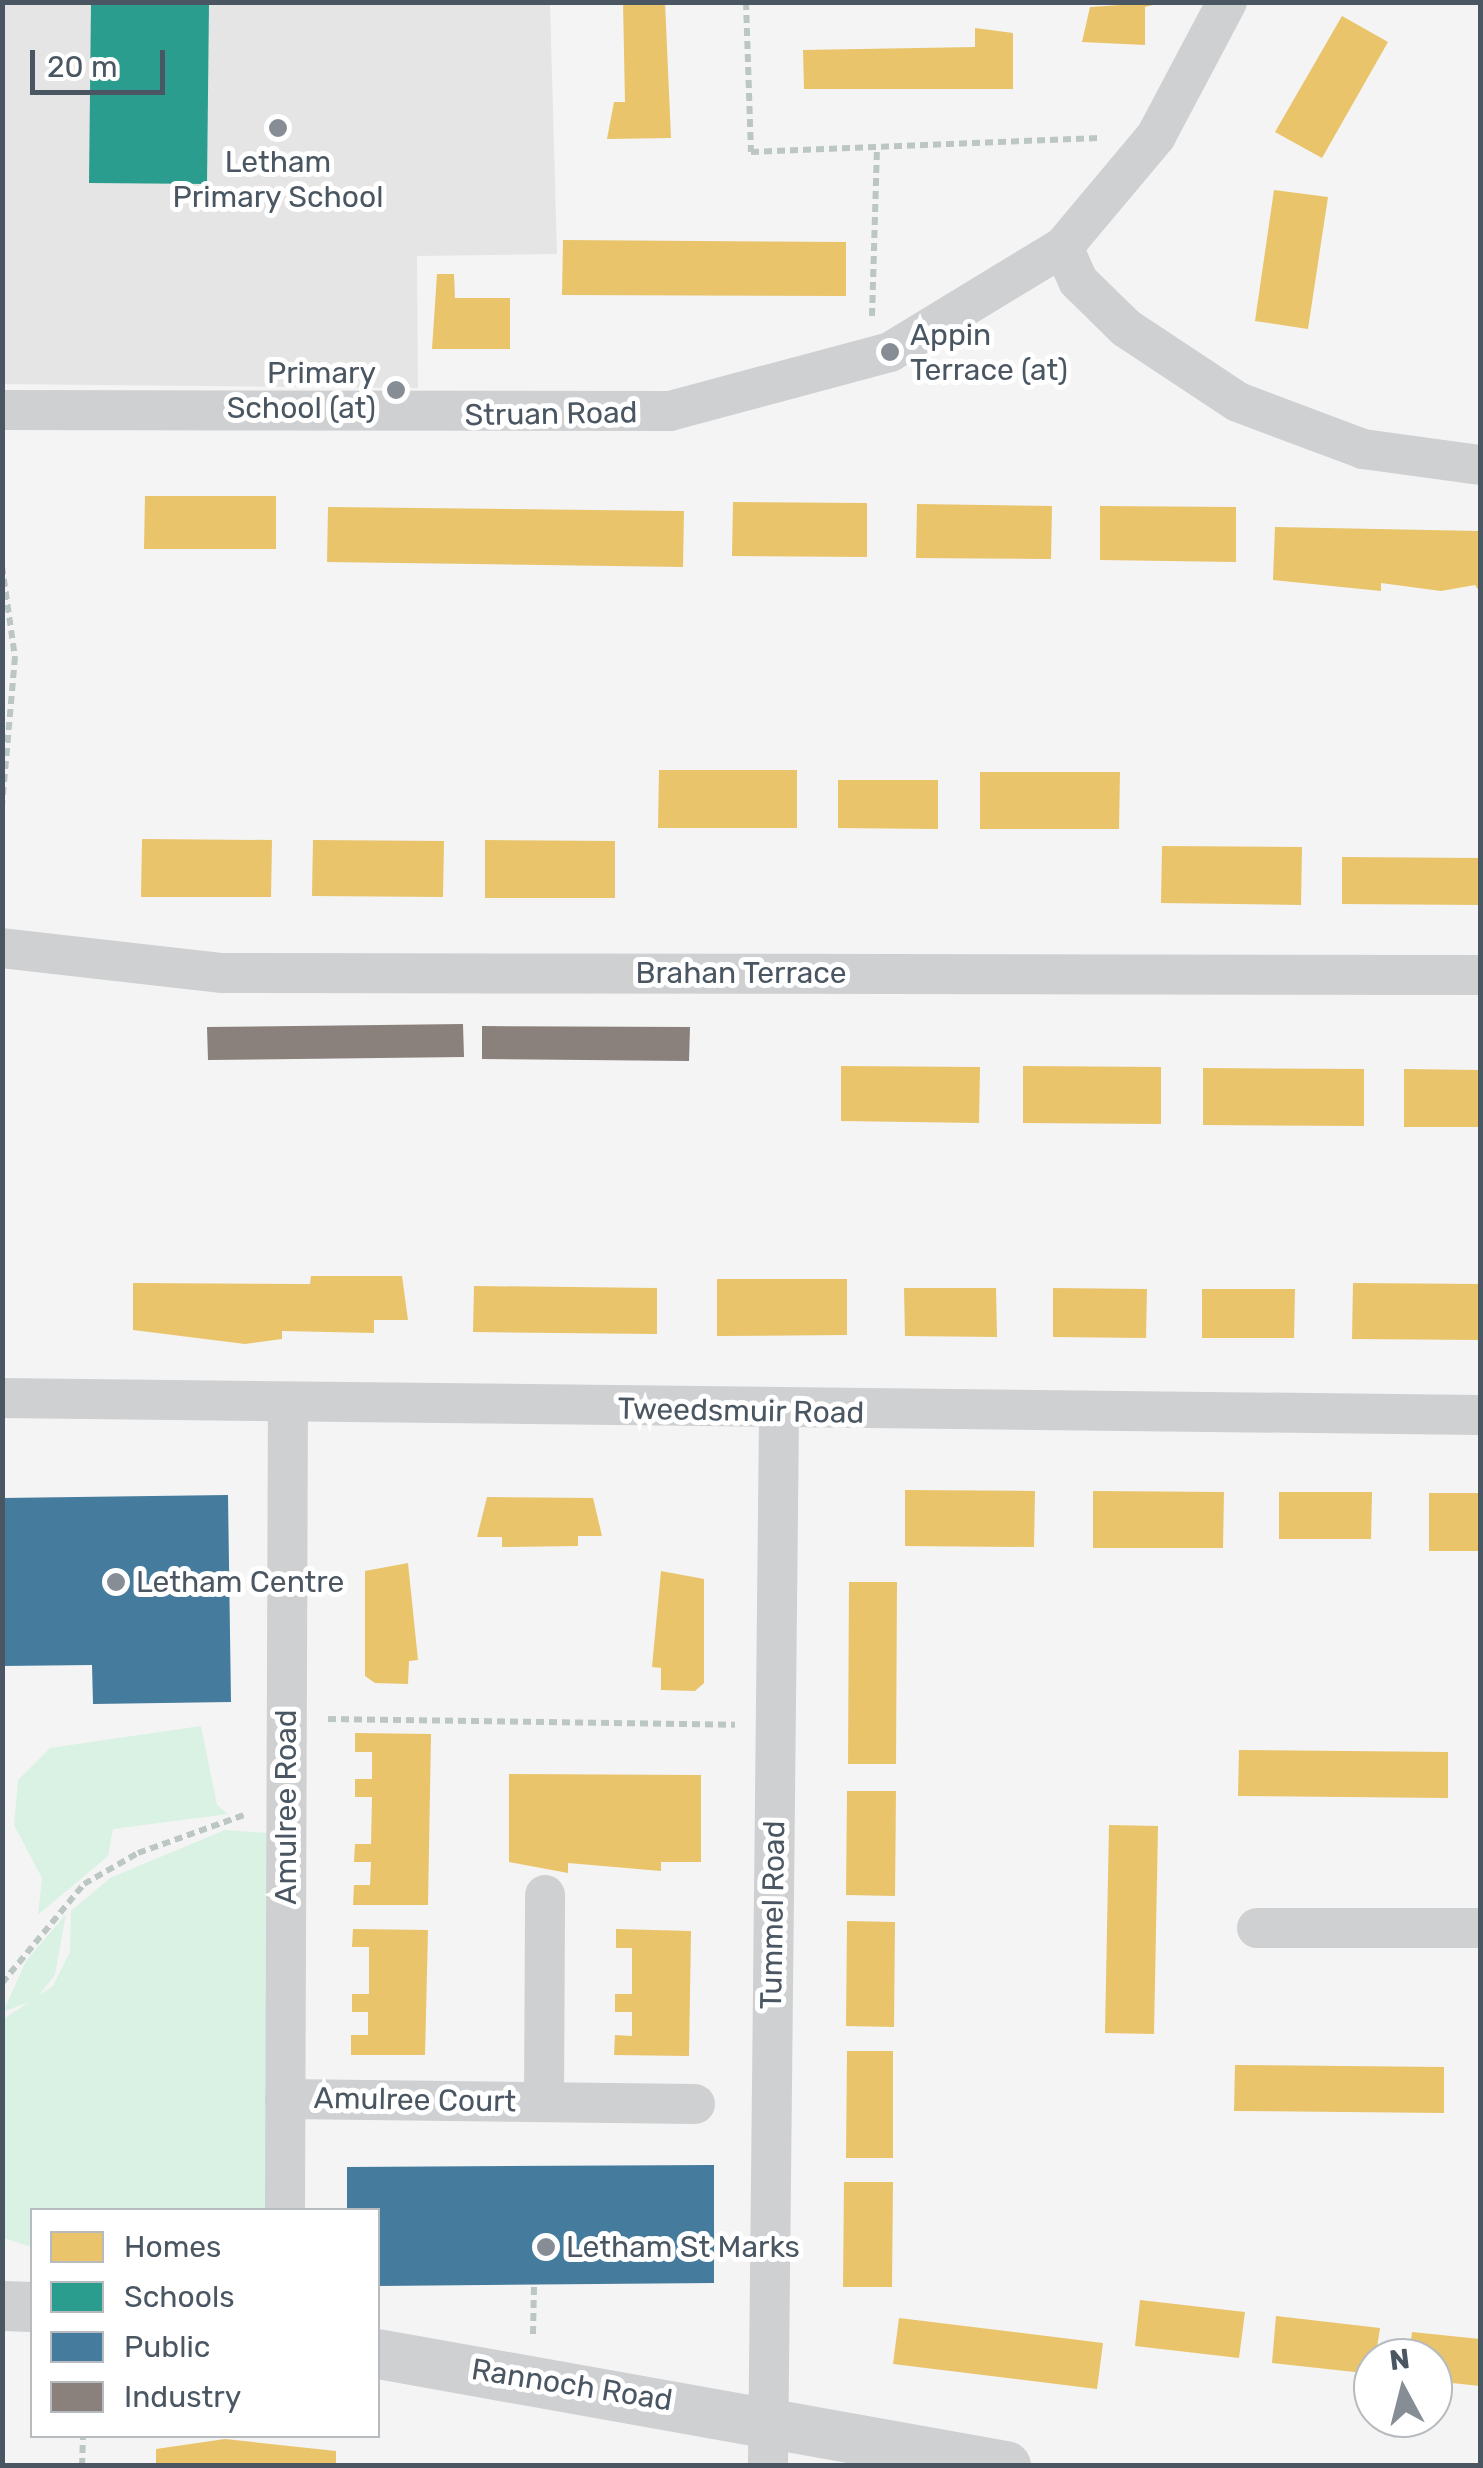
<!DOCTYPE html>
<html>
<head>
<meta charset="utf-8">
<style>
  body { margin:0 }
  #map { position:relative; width:1483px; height:2468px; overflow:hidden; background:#f4f4f4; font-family:Rubik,sans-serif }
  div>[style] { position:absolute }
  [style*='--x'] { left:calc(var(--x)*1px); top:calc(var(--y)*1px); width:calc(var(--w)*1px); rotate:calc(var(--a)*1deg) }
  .education>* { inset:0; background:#e6e5e6 }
  .green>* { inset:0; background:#d9f2e3 }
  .homes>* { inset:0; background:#e9c46a }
  .schools>* { inset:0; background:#2a9d8f }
  .public>* { inset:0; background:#457b9d }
  .industry>* { inset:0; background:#8a817c }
  .path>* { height:6px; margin-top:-3px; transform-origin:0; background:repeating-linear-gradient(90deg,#bcc7c4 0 8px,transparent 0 13px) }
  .minor>* { height:40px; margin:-20px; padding:0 20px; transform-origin:20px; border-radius:20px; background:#ced0d2 }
  .tertiary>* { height:50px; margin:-25px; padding:0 25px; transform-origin:25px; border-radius:25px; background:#ced0d2 }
  .dots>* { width:28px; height:28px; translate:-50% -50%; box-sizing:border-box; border:5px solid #fff; border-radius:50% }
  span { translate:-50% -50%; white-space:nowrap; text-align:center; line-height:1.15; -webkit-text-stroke:10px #fff; paint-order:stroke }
  .poi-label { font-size:30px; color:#4a5661 }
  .left { translate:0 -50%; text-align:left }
  .right { translate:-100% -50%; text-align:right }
  .street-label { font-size:30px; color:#4a5661 }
  .frame { position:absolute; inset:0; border:5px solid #4a5661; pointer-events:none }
  .legend { position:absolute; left:30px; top:2208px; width:350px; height:230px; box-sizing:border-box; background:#fff; border:2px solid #b7bbc0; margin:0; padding:12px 18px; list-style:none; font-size:30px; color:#4a5661 }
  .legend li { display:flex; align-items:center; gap:20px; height:50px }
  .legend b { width:50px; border:2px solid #b7bbc0 }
  .north { position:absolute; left:1353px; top:2338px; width:100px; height:100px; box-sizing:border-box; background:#fff; border:2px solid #b7bbc0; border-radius:50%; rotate:353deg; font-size:28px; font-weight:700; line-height:40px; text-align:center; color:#4a5661 }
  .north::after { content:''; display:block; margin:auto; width:35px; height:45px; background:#868d94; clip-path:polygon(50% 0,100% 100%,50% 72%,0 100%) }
  .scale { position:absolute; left:30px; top:50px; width:135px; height:45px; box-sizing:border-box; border:5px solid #4a5661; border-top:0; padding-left:12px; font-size:30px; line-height:35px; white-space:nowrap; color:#4a5661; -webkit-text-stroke:8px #fff; paint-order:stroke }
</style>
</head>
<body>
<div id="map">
  <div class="education">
    <div style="clip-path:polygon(3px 3px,550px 3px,557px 254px,417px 256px,418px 388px,3px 384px)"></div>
  </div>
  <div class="green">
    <div style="clip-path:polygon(201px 1726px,217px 1805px,228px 1814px,113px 1829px,108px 1856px,38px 1915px,42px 1878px,14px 1825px,18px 1780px,50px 1748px)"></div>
    <div style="clip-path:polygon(225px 1830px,268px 1833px,267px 2210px,32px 2210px,32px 2247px,3px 2238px,2px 2020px,53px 1986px,70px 1952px,71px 1911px,110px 1878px)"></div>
    <div style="clip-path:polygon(66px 1914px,55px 1975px,36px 1999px,3px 2012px,26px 1961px)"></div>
  </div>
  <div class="homes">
    <div style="clip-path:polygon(623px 2px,665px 2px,671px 138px,607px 139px,614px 102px,625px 102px)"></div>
    <div style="clip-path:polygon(1166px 2px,1145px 7px,1145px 45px,1082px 42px,1090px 7px)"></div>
    <div style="clip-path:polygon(1342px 16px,1388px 42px,1322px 158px,1275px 132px)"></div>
    <div style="clip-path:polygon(975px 28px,1013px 33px,1013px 89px,804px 89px,803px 50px,975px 47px)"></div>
    <div style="clip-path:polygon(1274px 190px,1328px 197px,1308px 329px,1255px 321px)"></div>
    <div style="clip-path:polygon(563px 240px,846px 242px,846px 296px,562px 295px)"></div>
    <div style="clip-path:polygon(437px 274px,454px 274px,455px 298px,510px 298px,510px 349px,432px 349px)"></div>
    <div style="clip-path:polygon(145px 496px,276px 496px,276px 549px,144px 549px)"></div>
    <div style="clip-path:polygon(733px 502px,867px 503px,867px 557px,732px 556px)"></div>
    <div style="clip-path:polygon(917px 504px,1052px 506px,1051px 559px,916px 558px)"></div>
    <div style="clip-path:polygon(1100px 506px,1236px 507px,1236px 562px,1100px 560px)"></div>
    <div style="clip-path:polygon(328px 507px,684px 511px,683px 567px,327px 562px)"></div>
    <div style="clip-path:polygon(1275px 527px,1480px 531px,1480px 592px,1475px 585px,1441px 591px,1381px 583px,1381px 591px,1273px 580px)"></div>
    <div style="clip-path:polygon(659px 770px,797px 770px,797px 828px,658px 828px)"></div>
    <div style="clip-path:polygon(980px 772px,1120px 772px,1119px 829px,980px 829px)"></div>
    <div style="clip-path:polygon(838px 780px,938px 780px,938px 829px,838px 828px)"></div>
    <div style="clip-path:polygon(142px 839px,272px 840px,271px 897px,141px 897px)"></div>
    <div style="clip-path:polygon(313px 840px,444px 841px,443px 897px,312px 896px)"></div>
    <div style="clip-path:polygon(485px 840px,615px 841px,615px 898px,485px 898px)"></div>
    <div style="clip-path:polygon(1162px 846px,1302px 847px,1301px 905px,1161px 903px)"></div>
    <div style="clip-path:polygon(1342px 857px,1480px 858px,1480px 905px,1342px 904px)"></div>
    <div style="clip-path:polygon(841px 1066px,980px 1067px,979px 1123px,841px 1121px)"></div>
    <div style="clip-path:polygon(1023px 1066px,1161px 1067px,1161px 1124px,1023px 1123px)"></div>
    <div style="clip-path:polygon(1203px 1068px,1364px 1069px,1364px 1126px,1203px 1125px)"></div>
    <div style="clip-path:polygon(1404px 1069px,1480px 1070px,1480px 1127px,1404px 1127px)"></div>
    <div style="clip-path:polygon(311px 1276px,402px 1276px,408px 1320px,374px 1320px,374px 1333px,282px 1331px,282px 1339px,245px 1344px,133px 1330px,133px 1283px,310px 1284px)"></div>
    <div style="clip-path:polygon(717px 1279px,847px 1279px,847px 1335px,717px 1336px)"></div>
    <div style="clip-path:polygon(1353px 1283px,1480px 1284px,1480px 1340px,1352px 1339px)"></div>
    <div style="clip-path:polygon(474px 1286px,657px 1288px,657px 1334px,473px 1332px)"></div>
    <div style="clip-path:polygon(904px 1288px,996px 1288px,997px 1337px,905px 1336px)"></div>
    <div style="clip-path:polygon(1053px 1288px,1147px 1289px,1146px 1338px,1053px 1337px)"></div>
    <div style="clip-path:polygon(1202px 1289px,1295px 1289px,1294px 1338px,1202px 1338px)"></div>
    <div style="clip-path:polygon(905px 1490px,1035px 1491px,1034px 1547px,905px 1546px)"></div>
    <div style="clip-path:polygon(1093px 1491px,1224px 1492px,1223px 1548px,1093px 1548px)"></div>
    <div style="clip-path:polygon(1279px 1492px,1372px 1492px,1371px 1539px,1279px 1539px)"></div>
    <div style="clip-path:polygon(1429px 1493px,1480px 1493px,1480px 1551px,1429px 1551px)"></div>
    <div style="clip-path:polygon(487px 1497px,593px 1498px,602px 1536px,578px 1536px,578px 1546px,502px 1547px,502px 1537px,477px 1537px)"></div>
    <div style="clip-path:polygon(408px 1563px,418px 1660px,409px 1661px,408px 1684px,375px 1683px,365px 1676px,365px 1571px)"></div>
    <div style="clip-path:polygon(661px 1571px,704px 1579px,704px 1683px,695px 1691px,661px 1690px,661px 1668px,652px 1667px)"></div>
    <div style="clip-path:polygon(849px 1582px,897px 1582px,896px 1764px,848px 1764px)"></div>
    <div style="clip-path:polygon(355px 1733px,431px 1734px,428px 1905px,353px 1905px,354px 1885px,370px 1885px,371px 1862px,354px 1862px,355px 1844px,371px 1844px,372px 1797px,355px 1797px,355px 1779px,372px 1779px,372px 1752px,355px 1752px)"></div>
    <div style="clip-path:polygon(1239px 1750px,1448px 1752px,1448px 1798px,1238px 1796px)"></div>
    <div style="clip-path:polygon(509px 1774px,701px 1775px,701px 1862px,661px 1862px,661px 1871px,568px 1863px,568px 1873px,509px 1862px)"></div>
    <div style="clip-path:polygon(847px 1791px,896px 1791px,895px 1896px,846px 1895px)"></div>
    <div style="clip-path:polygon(1109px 1825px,1158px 1826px,1154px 2034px,1105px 2033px)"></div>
    <div style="clip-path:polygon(847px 1921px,895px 1922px,894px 2027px,846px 2026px)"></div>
    <div style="clip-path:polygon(353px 1929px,428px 1930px,425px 2055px,351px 2055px,351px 2035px,368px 2035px,368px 2012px,352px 2012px,352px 1994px,369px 1994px,369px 1947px,352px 1947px)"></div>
    <div style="clip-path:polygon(616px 1929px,691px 1931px,689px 2056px,614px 2055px,615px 2035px,632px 2036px,632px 2012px,615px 2012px,615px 1994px,632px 1994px,632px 1948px,616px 1948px)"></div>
    <div style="clip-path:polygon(847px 2051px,893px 2051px,893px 2158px,846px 2158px)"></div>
    <div style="clip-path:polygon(1235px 2065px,1444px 2067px,1444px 2113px,1234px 2111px)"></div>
    <div style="clip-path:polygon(844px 2182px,893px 2182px,892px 2287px,843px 2287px)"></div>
    <div style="clip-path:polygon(1140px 2300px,1245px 2312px,1239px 2358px,1135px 2346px)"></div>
    <div style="clip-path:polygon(1276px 2316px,1380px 2328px,1373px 2374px,1272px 2363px)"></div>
    <div style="clip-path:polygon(899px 2318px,1103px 2343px,1097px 2389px,893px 2364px)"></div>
    <div style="clip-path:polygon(1412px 2332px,1480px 2339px,1480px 2386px,1433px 2381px,1433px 2358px,1409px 2358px)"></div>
    <div style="clip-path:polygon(225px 2439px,336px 2451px,336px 2466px,156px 2466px,156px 2449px)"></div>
  </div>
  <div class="schools">
    <div style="clip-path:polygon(91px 2px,209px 2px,207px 184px,89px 183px)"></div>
  </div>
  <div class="public">
    <div style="clip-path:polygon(228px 1495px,231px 1702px,93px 1704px,92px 1665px,2px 1666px,2px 1498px)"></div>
    <div style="clip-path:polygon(714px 2165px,714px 2283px,378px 2286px,378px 2210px,347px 2210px,347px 2167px)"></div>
  </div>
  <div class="industry">
    <div style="clip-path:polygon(463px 1024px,464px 1057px,208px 1060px,207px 1027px)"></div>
    <div style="clip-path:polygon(482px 1026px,690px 1027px,689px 1061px,482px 1059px)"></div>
  </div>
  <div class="path">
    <div style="--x:746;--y:2;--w:150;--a:88.1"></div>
    <div style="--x:751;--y:152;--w:349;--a:-2.3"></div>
    <div style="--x:872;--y:316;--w:169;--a:-88.3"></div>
    <div style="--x:2;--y:566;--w:92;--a:81.9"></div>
    <div style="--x:15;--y:657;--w:150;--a:95"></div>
    <div style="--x:328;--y:1719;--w:407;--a:0.8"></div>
    <div style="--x:2;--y:1983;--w:129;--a:-50.4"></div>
    <div style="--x:84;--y:1884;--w:62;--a:-29.9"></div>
    <div style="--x:138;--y:1853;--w:113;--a:-19.7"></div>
    <div style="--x:533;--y:2334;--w:49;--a:-88.8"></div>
    <div style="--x:82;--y:2466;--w:30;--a:-88"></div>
  </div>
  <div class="minor">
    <div style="--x:1063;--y:247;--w:37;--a:66"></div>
    <div style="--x:1078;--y:281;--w:67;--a:44.4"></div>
    <div style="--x:1126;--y:328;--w:134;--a:33.5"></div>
    <div style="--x:1238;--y:402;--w:134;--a:20.6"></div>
    <div style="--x:1363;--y:449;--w:118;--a:7.8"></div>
    <div style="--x:2;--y:410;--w:668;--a:0.09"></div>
    <div style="--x:670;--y:411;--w:228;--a:-15"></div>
    <div style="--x:890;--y:352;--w:202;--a:-31.3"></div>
    <div style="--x:1063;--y:247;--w:145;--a:-50"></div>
    <div style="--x:1156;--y:136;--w:152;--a:-62.1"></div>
    <div style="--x:2;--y:948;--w:222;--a:6.5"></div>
    <div style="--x:223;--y:973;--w:1257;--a:0.09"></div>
    <div style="--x:2;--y:1398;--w:1478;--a:0.66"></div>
    <div style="--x:1257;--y:1928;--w:223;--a:0"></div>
    <div style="--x:285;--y:2099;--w:410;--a:0.7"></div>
    <div style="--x:544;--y:2102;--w:207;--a:-89.7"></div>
    <div style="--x:285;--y:2210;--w:806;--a:-89.79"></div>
    <div style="--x:768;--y:2466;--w:1054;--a:-89.4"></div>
  </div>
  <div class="tertiary">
    <div style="--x:2;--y:2306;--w:30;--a:2"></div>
    <div style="--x:378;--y:2354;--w:638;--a:10.11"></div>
  </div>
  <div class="dots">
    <div style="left:278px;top:128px;background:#868d94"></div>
    <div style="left:890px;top:352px;background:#868d94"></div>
    <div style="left:396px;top:390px;background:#868d94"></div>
    <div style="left:116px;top:1582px;background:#868d94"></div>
    <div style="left:546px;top:2247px;background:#868d94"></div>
  </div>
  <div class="poi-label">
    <span style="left:278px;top:179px">Letham<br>Primary School</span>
    <span class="left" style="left:910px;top:352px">Appin<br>Terrace (at)</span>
    <span class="right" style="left:376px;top:390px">Primary<br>School (at)</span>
    <span class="left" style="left:136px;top:1582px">Letham Centre</span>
    <span class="left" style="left:566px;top:2247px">Letham St Marks</span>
  </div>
  <div class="street-label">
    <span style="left:551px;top:414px;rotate:-1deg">Struan Road</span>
    <span style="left:741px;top:973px">Brahan Terrace</span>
    <span style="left:741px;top:1411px;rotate:1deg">Tweedsmuir Road</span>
    <span style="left:286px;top:1807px;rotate:-90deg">Amulree Road</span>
    <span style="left:773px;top:1915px;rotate:-89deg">Tummel Road</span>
    <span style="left:415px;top:2100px;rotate:1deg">Amulree Court</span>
    <span style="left:572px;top:2385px;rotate:9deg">Rannoch Road</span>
  </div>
  <div class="frame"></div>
  <ul class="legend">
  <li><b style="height:28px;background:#e9c46a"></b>Homes</li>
  <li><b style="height:28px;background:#2a9d8f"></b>Schools</li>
  <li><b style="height:28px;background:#457b9d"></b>Public</li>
  <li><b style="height:28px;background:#8a817c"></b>Industry</li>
  </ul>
  <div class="north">N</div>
  <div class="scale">20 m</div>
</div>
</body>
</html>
